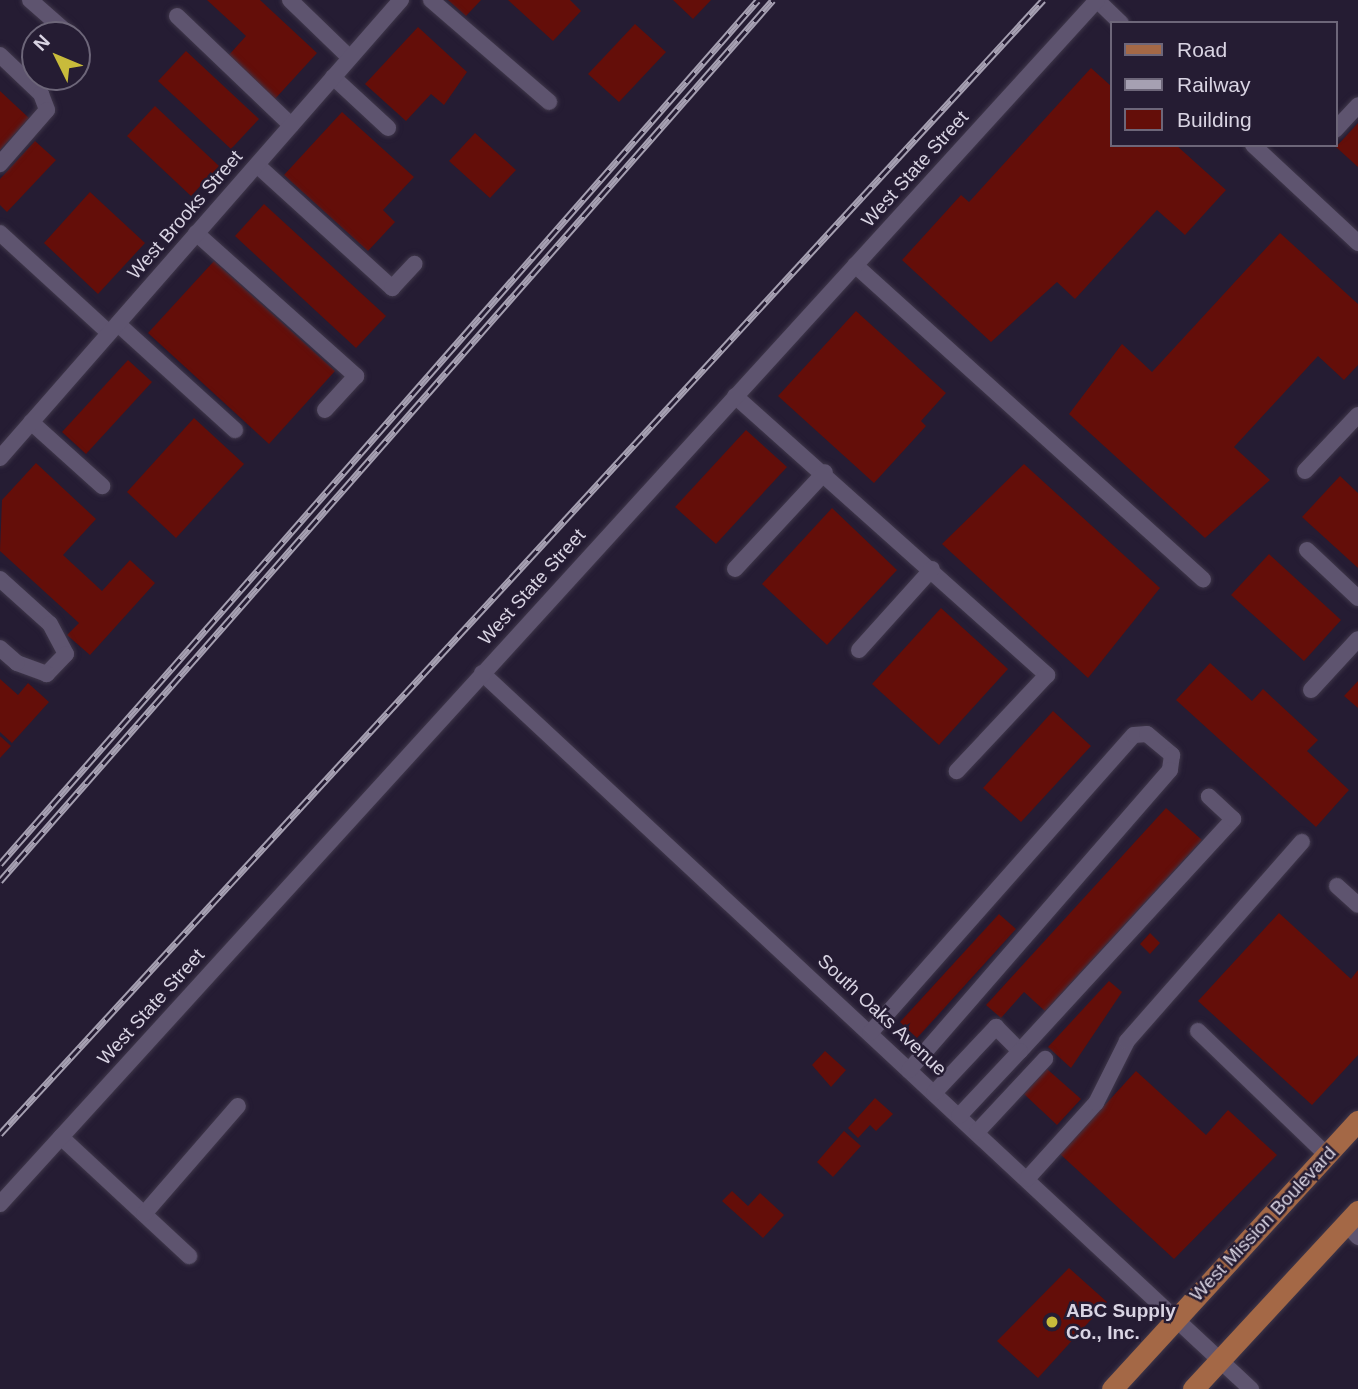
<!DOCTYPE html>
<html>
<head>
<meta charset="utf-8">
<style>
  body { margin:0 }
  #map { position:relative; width:1358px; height:1389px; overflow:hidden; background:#251c33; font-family:Helvetica,sans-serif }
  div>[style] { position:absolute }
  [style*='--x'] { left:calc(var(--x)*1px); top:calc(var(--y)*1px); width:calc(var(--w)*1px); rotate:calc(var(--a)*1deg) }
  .building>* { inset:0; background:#640e09 }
  .roads { filter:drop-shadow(0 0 2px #3f374a) drop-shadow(0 0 2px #3f374a) }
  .minor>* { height:16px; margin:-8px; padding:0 8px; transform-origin:8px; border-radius:8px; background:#5e546f }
  .major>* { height:21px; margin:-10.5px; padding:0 10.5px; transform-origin:10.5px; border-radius:10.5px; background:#a46846 }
  .rail>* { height:7px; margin-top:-3.5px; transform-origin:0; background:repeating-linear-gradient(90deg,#251c33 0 13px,#a6a0b2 0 26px); box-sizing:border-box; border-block:2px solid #a6a0b2 }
  .dots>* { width:19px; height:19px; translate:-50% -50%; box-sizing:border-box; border:4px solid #251c33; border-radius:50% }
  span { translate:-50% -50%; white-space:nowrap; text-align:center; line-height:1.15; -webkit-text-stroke:5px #251c33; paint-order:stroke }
  .street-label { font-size:19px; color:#d9d4e3 }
  .poi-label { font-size:19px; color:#d9d4e3; font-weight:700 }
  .left { translate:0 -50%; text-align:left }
  .legend { position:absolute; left:1110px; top:21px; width:228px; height:126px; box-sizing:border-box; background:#251c33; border:2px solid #6d6679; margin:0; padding:9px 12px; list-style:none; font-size:21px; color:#d9d4e3 }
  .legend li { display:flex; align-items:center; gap:14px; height:35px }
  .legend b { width:35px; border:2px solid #6d6679 }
  .north { position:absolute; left:21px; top:21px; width:70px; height:70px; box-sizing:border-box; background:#251c33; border:2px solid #6d6679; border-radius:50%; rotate:313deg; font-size:19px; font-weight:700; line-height:28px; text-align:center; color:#d9d4e3 }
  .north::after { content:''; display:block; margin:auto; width:24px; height:32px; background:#c8bb3b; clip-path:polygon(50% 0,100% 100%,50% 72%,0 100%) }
</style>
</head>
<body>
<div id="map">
  <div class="building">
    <div style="clip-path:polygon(207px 0,260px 0,317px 53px,274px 100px,228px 56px,246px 36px)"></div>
    <div style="clip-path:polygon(448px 0,481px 0,466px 16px)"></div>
    <div style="clip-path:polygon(508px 0,570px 0,581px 11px,553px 41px)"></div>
    <div style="clip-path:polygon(673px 0,711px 0,693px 19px)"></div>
    <div style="clip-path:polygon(635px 24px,666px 52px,619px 102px,588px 74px)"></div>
    <div style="clip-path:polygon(418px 27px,467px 72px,444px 105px,431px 94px,406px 121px,365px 84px)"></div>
    <div style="clip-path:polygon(186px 51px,259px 119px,231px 149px,158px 81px)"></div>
    <div style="clip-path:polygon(1091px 68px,1111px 86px,1111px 145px,1176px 145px,1226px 190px,1185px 235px,1157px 210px,1075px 299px,1057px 282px,991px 342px,902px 260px,961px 195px,969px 202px)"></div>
    <div style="clip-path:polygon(0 91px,29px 118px,0 150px)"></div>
    <div style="clip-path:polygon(155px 106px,219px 166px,191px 196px,127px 136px)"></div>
    <div style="clip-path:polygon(342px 112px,414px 177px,383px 210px,395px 222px,368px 251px,284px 175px)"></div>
    <div style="clip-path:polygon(1358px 123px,1358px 167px,1336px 147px)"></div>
    <div style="clip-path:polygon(475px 133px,516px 170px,490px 198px,449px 161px)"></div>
    <div style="clip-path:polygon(35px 141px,56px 160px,7px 212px,0 205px,0 179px)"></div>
    <div style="clip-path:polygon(90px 192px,145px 243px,98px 294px,44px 243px)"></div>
    <div style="clip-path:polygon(264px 204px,386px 316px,356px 348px,235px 236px)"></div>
    <div style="clip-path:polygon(1280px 233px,1358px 304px,1358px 365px,1344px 380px,1318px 356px,1234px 447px,1270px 480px,1205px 538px,1069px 414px,1122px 344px,1152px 372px)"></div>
    <div style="clip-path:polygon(214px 261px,335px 371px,269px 444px,148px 333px)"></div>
    <div style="clip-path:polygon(856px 311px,946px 393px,921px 421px,926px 426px,874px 483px,778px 396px)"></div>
    <div style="clip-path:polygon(128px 360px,152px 382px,86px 454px,62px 432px)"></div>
    <div style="clip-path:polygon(194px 418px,244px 464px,176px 538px,127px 492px)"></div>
    <div style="clip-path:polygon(746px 430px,787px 467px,716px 544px,675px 507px)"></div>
    <div style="clip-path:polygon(36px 463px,96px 519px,63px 555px,102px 591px,130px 560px,155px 583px,90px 655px,67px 635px,79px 623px,0 551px,2px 500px)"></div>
    <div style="clip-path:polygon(1024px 464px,1160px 588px,1088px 678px,942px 544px)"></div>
    <div style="clip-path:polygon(1340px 476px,1358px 493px,1358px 568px,1302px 517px)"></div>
    <div style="clip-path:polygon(832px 508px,897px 570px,827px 645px,762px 584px)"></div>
    <div style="clip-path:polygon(1269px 554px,1341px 620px,1304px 661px,1231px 595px)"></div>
    <div style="clip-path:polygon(941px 608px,1008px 669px,939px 745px,872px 684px)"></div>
    <div style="clip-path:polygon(1210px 663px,1252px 701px,1263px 689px,1318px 740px,1307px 751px,1349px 790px,1316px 827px,1176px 700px)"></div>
    <div style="clip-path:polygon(0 679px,18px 695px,28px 683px,49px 702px,12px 743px,0 732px)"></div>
    <div style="clip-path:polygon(1358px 681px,1358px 708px,1344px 696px)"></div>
    <div style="clip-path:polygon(1053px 711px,1091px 746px,1021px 822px,983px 788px)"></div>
    <div style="clip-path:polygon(0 736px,11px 746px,0 758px)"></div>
    <div style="clip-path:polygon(1166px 808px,1202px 840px,1045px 1011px,1024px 992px,1001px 1018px,986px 1005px)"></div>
    <div style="clip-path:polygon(1279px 913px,1351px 979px,1358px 970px,1358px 1055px,1312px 1105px,1198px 1001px)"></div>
    <div style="clip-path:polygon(999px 914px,1016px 929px,917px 1038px,900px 1022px)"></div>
    <div style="clip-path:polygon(1150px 933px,1160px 943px,1150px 954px,1140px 944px)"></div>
    <div style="clip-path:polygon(1109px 981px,1122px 992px,1071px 1068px,1048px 1047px)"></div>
    <div style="clip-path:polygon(825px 1051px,846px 1070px,831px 1087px,812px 1065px)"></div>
    <div style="clip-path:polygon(1047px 1069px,1081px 1099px,1057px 1125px,1024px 1094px)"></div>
    <div style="clip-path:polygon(1136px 1071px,1206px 1135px,1228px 1110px,1277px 1155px,1174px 1259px,1060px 1154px)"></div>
    <div style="clip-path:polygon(875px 1098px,893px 1114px,876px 1131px,870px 1125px,858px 1138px,848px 1128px)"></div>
    <div style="clip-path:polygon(844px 1131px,861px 1146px,833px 1177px,817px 1162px)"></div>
    <div style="clip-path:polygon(732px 1191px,748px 1206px,760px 1193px,784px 1215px,763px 1238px,722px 1201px)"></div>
    <div style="clip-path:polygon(1069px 1268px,1107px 1302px,1038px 1378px,997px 1341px)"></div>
  </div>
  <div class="roads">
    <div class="minor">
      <div style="--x:30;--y:0;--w:53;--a:41.2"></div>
      <div style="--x:290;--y:0;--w:83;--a:44"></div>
      <div style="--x:431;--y:0;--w:156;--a:40.8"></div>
      <div style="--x:1097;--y:0;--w:33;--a:44"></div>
      <div style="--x:177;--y:16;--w:158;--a:43.7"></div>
      <div style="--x:0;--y:55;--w:57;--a:43.6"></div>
      <div style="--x:41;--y:94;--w:17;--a:69"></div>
      <div style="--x:47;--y:110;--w:72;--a:131"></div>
      <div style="--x:333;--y:77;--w:75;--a:42.8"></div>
      <div style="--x:1335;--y:130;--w:34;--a:-47"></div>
      <div style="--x:1253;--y:145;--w:144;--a:43"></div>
      <div style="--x:257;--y:165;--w:183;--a:42.3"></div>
      <div style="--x:392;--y:288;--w:33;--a:-47"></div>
      <div style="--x:0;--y:233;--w:148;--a:42.5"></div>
      <div style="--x:196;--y:233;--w:215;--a:41.8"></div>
      <div style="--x:356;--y:376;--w:46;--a:132.4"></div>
      <div style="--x:855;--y:265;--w:469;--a:42.1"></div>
      <div style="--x:118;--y:324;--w:158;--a:42.2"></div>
      <div style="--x:735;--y:396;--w:419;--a:41.8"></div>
      <div style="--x:1047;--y:675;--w:132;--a:133.2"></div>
      <div style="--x:31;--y:422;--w:96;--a:42"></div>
      <div style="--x:0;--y:458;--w:609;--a:-48.8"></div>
      <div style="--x:1305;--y:471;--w:77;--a:-46.6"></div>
      <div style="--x:1307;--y:550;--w:70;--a:43.3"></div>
      <div style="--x:735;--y:569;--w:132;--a:-47.1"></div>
      <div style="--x:0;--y:579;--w:67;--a:42"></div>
      <div style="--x:50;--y:624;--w:34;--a:62"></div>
      <div style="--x:66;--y:654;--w:28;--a:134"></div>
      <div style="--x:47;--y:674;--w:32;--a:-160"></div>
      <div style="--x:17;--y:663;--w:23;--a:-139"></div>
      <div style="--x:859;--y:650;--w:109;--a:-48"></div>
      <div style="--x:482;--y:673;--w:1051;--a:42.96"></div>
      <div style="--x:1311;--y:690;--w:69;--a:-47.3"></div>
      <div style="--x:1337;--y:886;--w:28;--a:42"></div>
      <div style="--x:1198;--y:1031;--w:179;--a:43.9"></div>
      <div style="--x:870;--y:1033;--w:398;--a:-48.5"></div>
      <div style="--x:1134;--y:735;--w:13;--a:-4"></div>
      <div style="--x:1147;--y:734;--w:33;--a:40"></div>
      <div style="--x:1172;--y:755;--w:15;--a:98"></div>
      <div style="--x:1170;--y:770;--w:398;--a:131"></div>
      <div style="--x:934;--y:1093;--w:91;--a:-46.8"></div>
      <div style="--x:996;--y:1027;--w:34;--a:45"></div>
      <div style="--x:1020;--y:1051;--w:315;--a:-47.4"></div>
      <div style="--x:1233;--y:819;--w:33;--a:-137"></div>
      <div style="--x:959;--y:1116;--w:89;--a:-46.8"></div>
      <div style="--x:977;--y:1132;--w:100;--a:-47"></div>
      <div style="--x:61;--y:1137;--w:175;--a:42.9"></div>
      <div style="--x:1027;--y:1179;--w:103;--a:-47.8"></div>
      <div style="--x:1096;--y:1103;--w:69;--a:-63.4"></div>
      <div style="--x:1127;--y:1041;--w:265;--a:-48.7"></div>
      <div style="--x:0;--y:1204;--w:1629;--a:-47.66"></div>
      <div style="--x:144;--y:1214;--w:143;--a:-49"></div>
      <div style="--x:1346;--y:1224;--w:18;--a:47"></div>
    </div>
    <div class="major">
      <div style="--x:1112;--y:1389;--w:364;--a:-47.5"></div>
      <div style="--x:1193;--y:1389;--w:243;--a:-47.2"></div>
    </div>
  </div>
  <div class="rail">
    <div style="--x:0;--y:864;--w:1149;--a:-48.74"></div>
    <div style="--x:0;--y:881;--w:1172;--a:-48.74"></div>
    <div style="--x:0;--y:1134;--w:1541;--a:-47.39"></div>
  </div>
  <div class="dots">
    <div style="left:1052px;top:1322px;background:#c8bb3b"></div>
  </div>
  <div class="street-label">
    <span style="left:915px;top:169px;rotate:-48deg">West State Street</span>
    <span style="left:185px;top:215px;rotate:-49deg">West Brooks Street</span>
    <span style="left:532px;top:587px;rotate:-48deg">West State Street</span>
    <span style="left:151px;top:1007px;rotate:-48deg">West State Street</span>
    <span style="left:882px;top:1015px;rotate:43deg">South Oaks Avenue</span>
    <span style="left:1263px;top:1224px;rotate:-47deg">West Mission Boulevard</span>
  </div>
  <div class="poi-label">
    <span class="left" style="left:1066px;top:1322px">ABC Supply<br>Co., Inc.</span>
  </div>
  <ul class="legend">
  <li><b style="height:9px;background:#a46846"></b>Road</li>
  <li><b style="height:9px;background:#a6a0b2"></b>Railway</li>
  <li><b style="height:19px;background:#640e09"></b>Building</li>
  </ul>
  <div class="north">N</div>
</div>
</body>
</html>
